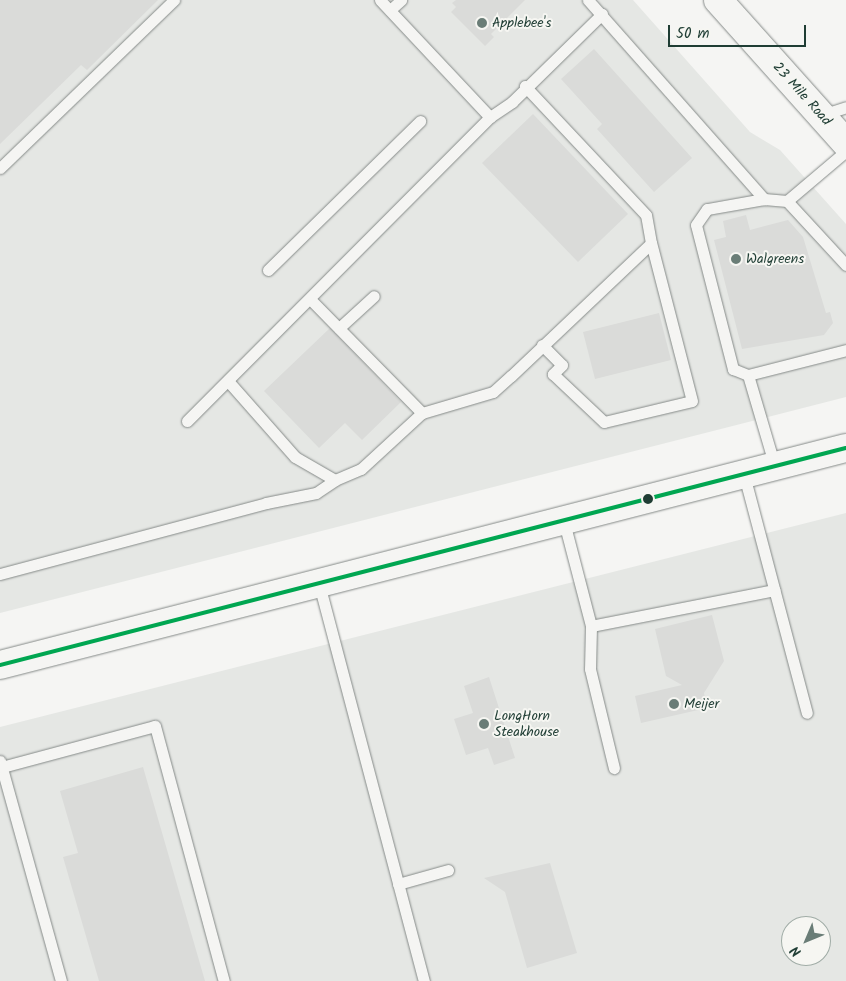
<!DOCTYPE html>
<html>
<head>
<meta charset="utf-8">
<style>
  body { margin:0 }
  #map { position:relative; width:846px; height:981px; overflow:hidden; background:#f5f5f3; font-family:Kalam,sans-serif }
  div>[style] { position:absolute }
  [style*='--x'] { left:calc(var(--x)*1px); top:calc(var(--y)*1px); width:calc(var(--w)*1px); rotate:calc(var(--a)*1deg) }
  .built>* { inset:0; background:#e5e7e4 }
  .building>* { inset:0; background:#dadbd9 }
  .roads { filter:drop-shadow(0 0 1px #858a88) drop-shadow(0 0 1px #858a88) }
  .service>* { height:11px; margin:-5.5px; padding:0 5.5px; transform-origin:5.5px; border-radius:5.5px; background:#f5f5f3 }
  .secondary>* { height:28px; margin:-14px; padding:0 14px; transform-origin:14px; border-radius:14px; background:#f5f5f3 }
  .primary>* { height:28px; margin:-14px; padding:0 14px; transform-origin:14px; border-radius:14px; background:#f5f5f3 }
  .bus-1>* { height:4px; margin:-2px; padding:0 2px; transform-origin:2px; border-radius:2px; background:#00a651 }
  .dots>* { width:14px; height:14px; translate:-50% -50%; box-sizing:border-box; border:2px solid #f6f6f2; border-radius:50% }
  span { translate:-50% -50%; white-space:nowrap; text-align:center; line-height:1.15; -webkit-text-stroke:4px #f6f6f2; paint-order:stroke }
  .poi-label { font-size:14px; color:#1f3d34 }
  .left { translate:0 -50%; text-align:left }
  .street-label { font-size:14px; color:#1f3d34 }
  .north { position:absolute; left:781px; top:916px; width:50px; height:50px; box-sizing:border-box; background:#f6f6f2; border:1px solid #a0aca6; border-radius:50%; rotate:225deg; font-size:14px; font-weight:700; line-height:20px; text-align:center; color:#1f3d34 }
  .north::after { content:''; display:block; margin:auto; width:18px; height:22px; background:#6a7d77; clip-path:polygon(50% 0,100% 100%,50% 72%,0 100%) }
  .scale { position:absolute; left:668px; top:25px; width:138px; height:22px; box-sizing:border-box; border:2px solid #1f3d34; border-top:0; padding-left:6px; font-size:15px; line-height:18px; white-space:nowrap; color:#1f3d34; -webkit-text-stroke:4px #f6f6f2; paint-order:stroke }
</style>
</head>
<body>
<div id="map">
  <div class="built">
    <div style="clip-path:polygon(0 0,633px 0,750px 132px,780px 150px,846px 224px,846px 397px,0 613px)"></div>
    <div style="clip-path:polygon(evenodd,846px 513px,846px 981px,0 981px,0 727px,846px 513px,791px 926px,821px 926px,821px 956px,791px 956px,791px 926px)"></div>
  </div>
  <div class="building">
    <div style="clip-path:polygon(0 0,158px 0,87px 70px,81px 65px,0 144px)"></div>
    <div style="clip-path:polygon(456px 0,525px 0,491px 34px,494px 37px,485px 46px,451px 12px,456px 7px,452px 3px)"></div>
    <div style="clip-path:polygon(594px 49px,692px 158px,654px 192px,597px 129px,602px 124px,561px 79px)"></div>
    <div style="clip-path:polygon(533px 114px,628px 214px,578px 262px,482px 163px)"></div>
    <div style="clip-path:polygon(746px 215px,750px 230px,788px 220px,803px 237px,826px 313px,830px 312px,833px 323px,824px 335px,742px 349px,714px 240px,726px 237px,723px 221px)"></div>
    <div style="clip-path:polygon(659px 313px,671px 360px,595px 379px,583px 332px)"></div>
    <div style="clip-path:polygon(330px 328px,401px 402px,362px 440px,345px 423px,319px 448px,264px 391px)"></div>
    <div style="clip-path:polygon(712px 615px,724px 661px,704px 693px,707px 708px,641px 723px,635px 696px,682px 685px,666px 676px,655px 629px)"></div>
    <div style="clip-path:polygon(489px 677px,515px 758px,494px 765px,488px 748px,466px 755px,454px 719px,473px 713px,464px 686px)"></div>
    <div style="clip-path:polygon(143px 767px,205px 981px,99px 981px,63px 857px,78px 853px,60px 791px)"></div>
    <div style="clip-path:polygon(550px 863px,577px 953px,527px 968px,505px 892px,484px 878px)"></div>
  </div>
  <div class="roads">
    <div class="service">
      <div style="--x:380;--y:0;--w:161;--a:46.8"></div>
      <div style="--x:588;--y:0;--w:266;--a:48.5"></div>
      <div style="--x:390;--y:10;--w:15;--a:-42"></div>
      <div style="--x:822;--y:115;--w:25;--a:-18"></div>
      <div style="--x:0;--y:168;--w:242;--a:-44"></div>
      <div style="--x:787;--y:201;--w:77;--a:-40.3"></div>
      <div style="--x:846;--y:265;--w:87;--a:-132.7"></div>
      <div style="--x:787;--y:201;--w:23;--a:-175"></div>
      <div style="--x:764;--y:199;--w:58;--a:170"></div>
      <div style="--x:707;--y:209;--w:19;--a:125"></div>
      <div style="--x:696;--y:225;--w:149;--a:75.6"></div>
      <div style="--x:733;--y:369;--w:16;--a:22"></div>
      <div style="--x:748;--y:375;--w:101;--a:-14.3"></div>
      <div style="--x:268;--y:270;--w:213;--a:-44.4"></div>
      <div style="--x:310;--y:299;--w:160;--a:45.5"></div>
      <div style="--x:339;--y:328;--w:47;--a:-42.4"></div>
      <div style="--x:542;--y:345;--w:28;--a:45"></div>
      <div style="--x:562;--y:365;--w:13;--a:135"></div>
      <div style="--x:553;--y:374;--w:70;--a:43.3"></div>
      <div style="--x:604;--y:422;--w:90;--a:-13.4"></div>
      <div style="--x:692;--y:401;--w:163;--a:-104.5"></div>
      <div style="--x:748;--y:375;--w:96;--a:73.6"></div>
      <div style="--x:228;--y:381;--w:101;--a:48.6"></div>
      <div style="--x:295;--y:457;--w:46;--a:29.9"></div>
      <div style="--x:187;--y:421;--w:429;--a:-45.1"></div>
      <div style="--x:490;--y:117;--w:27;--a:-34"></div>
      <div style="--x:512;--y:102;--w:126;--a:-44.4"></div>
      <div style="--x:744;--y:475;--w:246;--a:75.2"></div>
      <div style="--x:564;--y:522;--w:107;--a:75.4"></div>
      <div style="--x:591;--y:626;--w:43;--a:91.3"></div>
      <div style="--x:590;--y:669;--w:102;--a:76.4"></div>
      <div style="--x:0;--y:574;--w:275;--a:-14.9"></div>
      <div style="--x:266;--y:503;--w:51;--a:-11.3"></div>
      <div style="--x:316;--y:493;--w:23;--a:-34"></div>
      <div style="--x:335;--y:480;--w:28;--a:-23"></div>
      <div style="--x:361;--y:469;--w:83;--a:-42.6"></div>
      <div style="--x:422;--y:413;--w:74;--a:-16.5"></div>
      <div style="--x:493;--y:392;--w:24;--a:-42"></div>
      <div style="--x:511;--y:376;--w:193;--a:-43.5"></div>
      <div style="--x:651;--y:243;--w:28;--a:-100"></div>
      <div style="--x:646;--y:215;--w:177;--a:-133.2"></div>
      <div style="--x:319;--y:584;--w:411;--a:75.2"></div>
      <div style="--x:591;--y:626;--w:187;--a:-11.1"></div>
      <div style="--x:0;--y:761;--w:228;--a:74.5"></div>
      <div style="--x:2;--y:767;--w:158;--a:-15"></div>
      <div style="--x:155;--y:726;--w:264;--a:74.9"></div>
      <div style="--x:398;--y:884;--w:52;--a:-15.6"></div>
    </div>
    <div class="secondary">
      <div style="--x:0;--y:665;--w:873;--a:-14.39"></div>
    </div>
    <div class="primary">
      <div style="--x:718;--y:0;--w:192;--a:48.2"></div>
    </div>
  </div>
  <div class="bus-1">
    <div style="--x:0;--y:665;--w:873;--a:-14.39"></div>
  </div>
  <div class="dots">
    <div style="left:482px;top:23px;background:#6a7d77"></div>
    <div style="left:736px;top:259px;background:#6a7d77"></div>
    <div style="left:648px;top:499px;background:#1f3d34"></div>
    <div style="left:674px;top:704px;background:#6a7d77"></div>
    <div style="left:484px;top:724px;background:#6a7d77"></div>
  </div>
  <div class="poi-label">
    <span class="left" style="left:492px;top:23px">Applebee's</span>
    <span class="left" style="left:746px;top:259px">Walgreens</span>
    <span class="left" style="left:684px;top:704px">Meijer</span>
    <span class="left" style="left:494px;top:724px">LongHorn<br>Steakhouse</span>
  </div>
  <div class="street-label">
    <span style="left:802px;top:94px;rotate:48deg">23 Mile Road</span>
  </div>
  <div class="north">N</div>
  <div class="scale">50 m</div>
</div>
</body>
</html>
